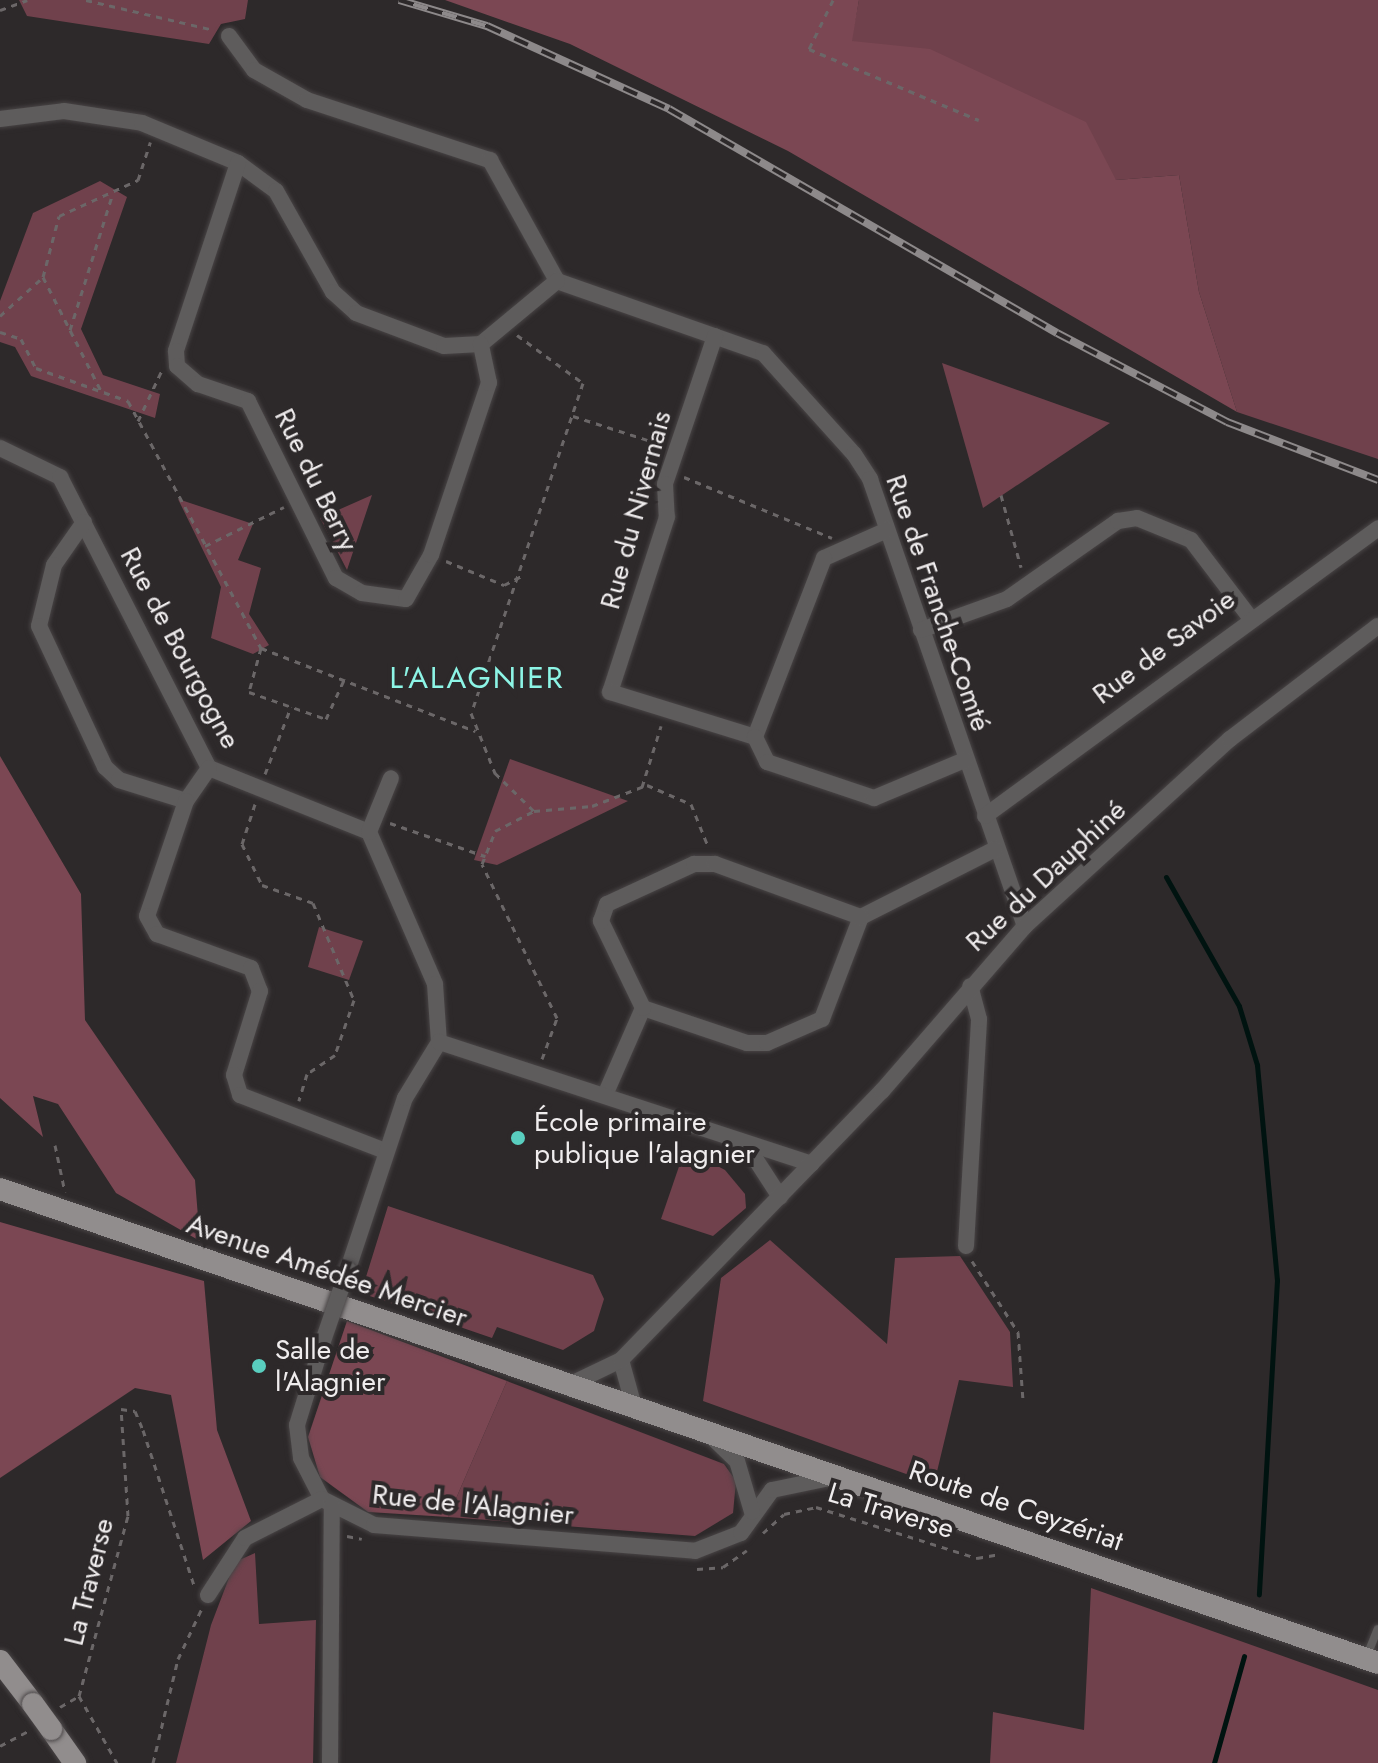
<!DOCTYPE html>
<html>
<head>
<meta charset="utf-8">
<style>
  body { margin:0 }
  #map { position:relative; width:1378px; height:1763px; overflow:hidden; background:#2d292a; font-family:Jost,sans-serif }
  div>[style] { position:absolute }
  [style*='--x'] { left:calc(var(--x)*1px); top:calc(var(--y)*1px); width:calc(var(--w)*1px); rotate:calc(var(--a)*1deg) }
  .green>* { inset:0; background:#70414c }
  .forest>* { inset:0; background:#7b4753 }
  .stream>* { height:5px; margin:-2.5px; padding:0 2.5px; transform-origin:2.5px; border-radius:2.5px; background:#001310 }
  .path>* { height:3px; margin-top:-1.5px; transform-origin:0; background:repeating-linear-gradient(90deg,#6b6768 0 6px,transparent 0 12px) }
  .roads { filter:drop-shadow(0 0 2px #484445) drop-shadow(0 0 2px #484445) }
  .service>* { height:8px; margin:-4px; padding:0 4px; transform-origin:4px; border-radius:4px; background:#5e5c5c }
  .minor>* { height:16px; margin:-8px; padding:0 8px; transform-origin:8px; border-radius:8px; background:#5e5c5c }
  .primary>* { height:22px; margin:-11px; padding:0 11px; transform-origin:11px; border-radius:11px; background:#918d8d }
  .rail>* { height:8px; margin-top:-4px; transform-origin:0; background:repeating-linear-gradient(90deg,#2d292a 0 15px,#8d898a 0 30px); box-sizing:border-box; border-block:2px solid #8d898a }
  .bridges { filter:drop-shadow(0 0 2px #484445) drop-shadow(0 0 2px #484445) }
  .minor-bridge>* { height:16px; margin:-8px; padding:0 8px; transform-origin:8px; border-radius:8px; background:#5e5c5c }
  .primary-bridge>* { height:22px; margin:-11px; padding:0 11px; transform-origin:11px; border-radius:11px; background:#918d8d }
  .dots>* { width:22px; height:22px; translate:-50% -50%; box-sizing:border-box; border:4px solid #2d292a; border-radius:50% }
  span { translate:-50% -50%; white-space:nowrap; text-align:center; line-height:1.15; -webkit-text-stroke:8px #2d292a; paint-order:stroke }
  .street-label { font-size:28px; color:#efeced }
  .poi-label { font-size:28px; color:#efeced }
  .left { translate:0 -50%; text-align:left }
  .neighbourhood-label { font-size:30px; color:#8df5e6; letter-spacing:2px }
</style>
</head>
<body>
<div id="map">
  <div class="green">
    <div style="clip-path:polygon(19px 0,248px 0,245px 19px,221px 24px,209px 44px,27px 16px)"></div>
    <div style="clip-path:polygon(859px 0,1378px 0,1378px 459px,1237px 412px,1199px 292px,1179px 175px,1116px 180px,851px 41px)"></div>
    <div style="clip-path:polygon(100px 181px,127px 197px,81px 329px,103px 375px,160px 394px,155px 418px,31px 376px,15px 347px,0 342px,0 301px,33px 213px)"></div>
    <div style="clip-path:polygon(942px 363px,1110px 423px,983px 508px)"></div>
    <div style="clip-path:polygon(372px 495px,347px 570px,320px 518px)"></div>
    <div style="clip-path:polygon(178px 499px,253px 524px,238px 560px,261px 568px,249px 614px,269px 645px,253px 654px,211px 638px,221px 587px)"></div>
    <div style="clip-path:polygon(510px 759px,628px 801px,497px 865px,474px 860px)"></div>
    <div style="clip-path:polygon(319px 927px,363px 941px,349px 980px,308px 967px)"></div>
    <div style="clip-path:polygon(685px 1149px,725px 1170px,745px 1194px,746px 1208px,713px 1236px,661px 1219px)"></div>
    <div style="clip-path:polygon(388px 1206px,593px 1275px,604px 1299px,594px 1331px,563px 1350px,497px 1327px,492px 1338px,361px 1293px)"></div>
    <div style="clip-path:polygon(770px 1240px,887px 1344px,895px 1258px,960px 1256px,1010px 1332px,1013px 1387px,959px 1380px,934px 1484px,703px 1401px,721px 1278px)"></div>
    <div style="clip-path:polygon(507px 1381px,724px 1464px,736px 1481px,733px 1513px,695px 1536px,448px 1517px)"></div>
    <div style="clip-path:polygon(255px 1553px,259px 1624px,316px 1620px,313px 1763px,176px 1763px,211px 1625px,235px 1562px)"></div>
    <div style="clip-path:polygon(1091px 1588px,1378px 1690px,1378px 1763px,990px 1763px,993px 1712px,1084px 1730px)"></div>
  </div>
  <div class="forest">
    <div style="clip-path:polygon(445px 0,859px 0,852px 41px,930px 49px,1086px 122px,1116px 180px,1179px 175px,1199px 292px,1237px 412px,788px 151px,570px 44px)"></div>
    <div style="clip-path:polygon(0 756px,81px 894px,85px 1020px,195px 1180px,200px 1241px,116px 1193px,58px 1104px,33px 1096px,43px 1137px,0 1098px)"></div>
    <div style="clip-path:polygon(0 1222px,204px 1281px,217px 1430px,251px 1521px,203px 1560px,171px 1395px,135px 1388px,0 1478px)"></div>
    <div style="clip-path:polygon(347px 1321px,507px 1381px,448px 1517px,368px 1512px,320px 1477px,308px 1437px)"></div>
  </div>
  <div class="stream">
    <div style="--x:1166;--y:877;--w:148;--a:60.5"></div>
    <div style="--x:1239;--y:1006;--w:62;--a:73"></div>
    <div style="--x:1257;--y:1065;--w:216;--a:84.7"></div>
    <div style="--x:1277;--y:1280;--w:315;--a:93.3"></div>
    <div style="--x:1214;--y:1763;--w:111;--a:-74.3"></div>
  </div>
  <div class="path">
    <div style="--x:86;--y:0;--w:131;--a:13.2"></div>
    <div style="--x:833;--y:0;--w:55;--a:116.1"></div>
    <div style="--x:809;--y:49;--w:184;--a:22.7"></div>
    <div style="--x:0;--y:10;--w:29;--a:-20"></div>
    <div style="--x:43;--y:277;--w:128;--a:63"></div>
    <div style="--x:0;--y:316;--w:58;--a:-42.2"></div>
    <div style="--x:43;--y:277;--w:63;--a:-75.3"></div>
    <div style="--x:59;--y:216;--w:87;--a:-24.5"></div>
    <div style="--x:138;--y:180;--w:40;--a:-72"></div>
    <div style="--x:70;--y:330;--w:140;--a:-72.6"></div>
    <div style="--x:0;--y:332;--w:22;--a:18"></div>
    <div style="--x:21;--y:339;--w:33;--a:63"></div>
    <div style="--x:36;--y:368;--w:98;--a:19.7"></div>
    <div style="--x:128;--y:401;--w:281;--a:61.7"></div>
    <div style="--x:261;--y:648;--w:230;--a:21.2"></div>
    <div style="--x:517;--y:335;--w:82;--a:36"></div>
    <div style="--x:583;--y:383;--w:348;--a:108.7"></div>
    <div style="--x:471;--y:713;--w:65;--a:68.2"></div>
    <div style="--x:495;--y:773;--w:54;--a:44.3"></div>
    <div style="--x:573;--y:416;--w:91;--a:17.8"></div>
    <div style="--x:138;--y:421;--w:56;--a:-64.8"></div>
    <div style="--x:684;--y:477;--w:160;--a:22.4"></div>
    <div style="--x:1001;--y:495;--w:75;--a:74.5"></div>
    <div style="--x:205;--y:546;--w:88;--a:-26.3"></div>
    <div style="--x:446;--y:561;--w:63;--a:22.5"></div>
    <div style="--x:504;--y:585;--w:20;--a:-27"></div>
    <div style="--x:261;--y:648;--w:46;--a:105.3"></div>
    <div style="--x:249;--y:692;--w:82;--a:19.3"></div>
    <div style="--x:326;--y:719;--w:43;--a:-65.2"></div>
    <div style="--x:265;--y:774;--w:72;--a:-68.8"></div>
    <div style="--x:642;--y:787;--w:64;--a:-72.7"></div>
    <div style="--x:255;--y:804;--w:42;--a:108"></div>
    <div style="--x:242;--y:844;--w:46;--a:64"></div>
    <div style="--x:262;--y:885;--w:54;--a:19.4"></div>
    <div style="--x:313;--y:903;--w:105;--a:67.1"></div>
    <div style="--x:354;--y:1000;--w:58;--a:109.1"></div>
    <div style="--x:335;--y:1055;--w:34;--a:146"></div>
    <div style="--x:307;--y:1074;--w:28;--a:107"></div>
    <div style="--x:390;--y:823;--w:101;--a:19.2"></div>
    <div style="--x:542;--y:1059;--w:44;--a:-69.9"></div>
    <div style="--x:557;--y:1018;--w:171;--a:-116"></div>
    <div style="--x:482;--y:864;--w:35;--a:-68"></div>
    <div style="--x:495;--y:831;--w:44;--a:-27.1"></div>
    <div style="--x:534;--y:811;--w:58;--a:-4.9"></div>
    <div style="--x:592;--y:806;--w:59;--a:-20.9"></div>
    <div style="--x:647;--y:785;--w:48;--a:23.4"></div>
    <div style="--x:691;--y:804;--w:45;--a:68"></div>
    <div style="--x:55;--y:1145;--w:48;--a:78"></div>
    <div style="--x:972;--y:1261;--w:85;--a:57.1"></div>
    <div style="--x:1018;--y:1332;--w:68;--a:85.8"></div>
    <div style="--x:763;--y:1533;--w:28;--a:-42"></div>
    <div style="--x:784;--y:1514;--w:33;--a:-12"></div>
    <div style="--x:816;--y:1507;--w:169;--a:17.6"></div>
    <div style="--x:977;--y:1558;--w:22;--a:-10"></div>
    <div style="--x:347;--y:1536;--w:15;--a:11"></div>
    <div style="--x:697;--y:1569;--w:26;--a:-4"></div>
    <div style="--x:723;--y:1567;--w:29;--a:-35"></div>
    <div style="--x:79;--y:1696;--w:77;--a:60.4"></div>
    <div style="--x:60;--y:1707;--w:22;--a:-30"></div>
    <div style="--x:79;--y:1696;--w:187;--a:-74.8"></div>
    <div style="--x:128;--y:1516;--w:107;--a:-93.7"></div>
    <div style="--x:121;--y:1409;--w:14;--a:8"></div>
    <div style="--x:135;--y:1411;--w:21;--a:67"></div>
    <div style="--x:143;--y:1430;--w:163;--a:71.8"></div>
    <div style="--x:0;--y:1746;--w:32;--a:-28"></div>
    <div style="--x:153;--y:1763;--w:107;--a:-76.5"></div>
    <div style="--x:178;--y:1659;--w:56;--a:-64.8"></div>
  </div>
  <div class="roads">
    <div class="service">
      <div style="--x:1366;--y:1658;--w:31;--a:-68"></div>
    </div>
    <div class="minor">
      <div style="--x:229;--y:36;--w:42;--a:53.7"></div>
      <div style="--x:254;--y:70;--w:61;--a:29.5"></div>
      <div style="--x:307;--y:100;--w:193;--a:18.2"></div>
      <div style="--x:490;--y:160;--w:138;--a:61"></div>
      <div style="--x:557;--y:281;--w:218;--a:19.3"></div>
      <div style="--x:763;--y:353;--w:136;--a:48"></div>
      <div style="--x:854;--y:454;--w:30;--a:57"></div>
      <div style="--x:870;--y:479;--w:473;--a:70.9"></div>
      <div style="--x:0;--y:119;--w:64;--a:-7.1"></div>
      <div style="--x:64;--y:111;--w:79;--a:8.7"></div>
      <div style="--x:142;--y:123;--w:104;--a:22.6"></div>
      <div style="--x:238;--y:163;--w:47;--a:36.4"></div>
      <div style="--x:276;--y:191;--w:116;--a:60.6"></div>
      <div style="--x:333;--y:292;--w:31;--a:42"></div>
      <div style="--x:356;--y:313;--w:94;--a:20.6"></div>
      <div style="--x:444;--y:346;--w:37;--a:-3"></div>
      <div style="--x:481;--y:344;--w:99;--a:-39.7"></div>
      <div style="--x:238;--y:163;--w:198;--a:108.3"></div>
      <div style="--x:176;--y:351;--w:15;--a:86"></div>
      <div style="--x:177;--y:366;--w:28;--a:41"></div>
      <div style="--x:198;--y:384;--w:53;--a:18.8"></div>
      <div style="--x:248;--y:401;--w:198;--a:63.6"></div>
      <div style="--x:336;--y:578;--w:30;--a:30"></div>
      <div style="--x:362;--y:593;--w:44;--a:7.8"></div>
      <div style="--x:406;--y:599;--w:51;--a:-60.4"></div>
      <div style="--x:431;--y:555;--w:182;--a:-71.4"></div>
      <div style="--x:489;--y:383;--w:40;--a:-102"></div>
      <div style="--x:715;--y:336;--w:156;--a:108.7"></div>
      <div style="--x:665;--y:484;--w:33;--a:87"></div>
      <div style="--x:667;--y:517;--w:184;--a:108"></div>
      <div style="--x:610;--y:692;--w:152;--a:17.2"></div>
      <div style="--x:0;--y:448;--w:67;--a:25.8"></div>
      <div style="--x:60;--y:477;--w:327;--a:62.9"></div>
      <div style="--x:209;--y:768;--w:172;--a:21.8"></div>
      <div style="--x:369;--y:832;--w:166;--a:66.5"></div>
      <div style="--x:435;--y:984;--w:58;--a:86.1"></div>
      <div style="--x:84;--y:522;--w:52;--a:124.9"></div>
      <div style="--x:54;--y:565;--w:63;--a:103.8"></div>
      <div style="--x:39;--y:626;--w:156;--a:64.9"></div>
      <div style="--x:105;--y:767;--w:19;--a:43"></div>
      <div style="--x:119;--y:780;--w:70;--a:17.4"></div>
      <div style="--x:887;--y:530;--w:69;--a:156"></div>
      <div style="--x:824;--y:558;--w:192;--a:111.1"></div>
      <div style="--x:755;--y:737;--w:28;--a:64"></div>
      <div style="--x:767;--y:762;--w:113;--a:18.6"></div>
      <div style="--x:874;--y:798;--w:99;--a:-22.7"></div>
      <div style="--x:921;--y:630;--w:91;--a:-19.8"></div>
      <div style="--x:1007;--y:599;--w:136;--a:-35.1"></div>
      <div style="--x:1118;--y:521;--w:19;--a:-9"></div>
      <div style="--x:1137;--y:518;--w:58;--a:22.2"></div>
      <div style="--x:1191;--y:540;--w:96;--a:52.7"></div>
      <div style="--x:209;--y:768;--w:40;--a:124.9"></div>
      <div style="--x:186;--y:801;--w:121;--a:108.7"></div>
      <div style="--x:147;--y:916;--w:21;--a:61"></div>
      <div style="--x:157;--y:934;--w:100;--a:19.9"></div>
      <div style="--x:251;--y:968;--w:25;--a:69"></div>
      <div style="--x:260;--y:991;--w:88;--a:107.2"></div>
      <div style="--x:234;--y:1075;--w:21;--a:73"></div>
      <div style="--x:240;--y:1095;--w:155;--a:21.1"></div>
      <div style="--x:985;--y:816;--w:487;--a:-36.2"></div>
      <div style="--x:369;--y:832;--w:58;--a:-67.8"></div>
      <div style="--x:643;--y:1008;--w:110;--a:18.6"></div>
      <div style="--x:747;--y:1043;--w:20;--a:0"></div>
      <div style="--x:767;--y:1043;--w:60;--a:-23.6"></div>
      <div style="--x:822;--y:1019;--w:109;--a:-69.1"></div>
      <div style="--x:861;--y:917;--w:150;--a:-26.9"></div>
      <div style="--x:605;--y:1095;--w:95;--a:-66.4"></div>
      <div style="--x:643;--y:1008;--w:97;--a:-115.8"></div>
      <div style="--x:601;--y:921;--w:18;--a:-71"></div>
      <div style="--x:607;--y:904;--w:96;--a:-24.7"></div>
      <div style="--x:694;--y:864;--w:21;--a:0"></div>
      <div style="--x:715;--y:864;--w:155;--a:20"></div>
      <div style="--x:749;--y:1149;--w:57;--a:57.1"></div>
      <div style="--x:966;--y:1246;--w:227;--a:-86.7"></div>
      <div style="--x:979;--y:1019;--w:34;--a:-105"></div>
      <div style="--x:348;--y:1269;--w:180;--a:-71.6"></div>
      <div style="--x:405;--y:1098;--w:66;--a:-58.7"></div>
      <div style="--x:439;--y:1042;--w:392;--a:18.1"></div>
      <div style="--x:323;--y:1341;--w:88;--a:107.2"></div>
      <div style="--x:297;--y:1425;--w:33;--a:83"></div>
      <div style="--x:301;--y:1458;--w:46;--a:62.9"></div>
      <div style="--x:322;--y:1499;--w:58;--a:26.6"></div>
      <div style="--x:374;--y:1525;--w:322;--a:4.6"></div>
      <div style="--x:695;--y:1551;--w:49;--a:-21.4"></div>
      <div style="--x:741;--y:1533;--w:53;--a:-54.2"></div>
      <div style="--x:772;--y:1490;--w:59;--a:-11.7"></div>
      <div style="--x:621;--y:1360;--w:49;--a:74.5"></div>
      <div style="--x:569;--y:1385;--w:58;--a:-25.7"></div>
      <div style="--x:621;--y:1360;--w:375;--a:-45.9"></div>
      <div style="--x:882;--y:1091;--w:218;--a:-49.1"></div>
      <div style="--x:1025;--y:926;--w:277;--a:-42.4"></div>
      <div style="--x:1230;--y:739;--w:186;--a:-37.4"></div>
      <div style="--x:713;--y:1438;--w:33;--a:44"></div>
      <div style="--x:737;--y:1461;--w:53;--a:73.6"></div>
      <div style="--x:208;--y:1595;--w:68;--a:-57"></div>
      <div style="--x:245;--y:1538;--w:86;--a:-26.9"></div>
      <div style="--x:330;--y:1763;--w:258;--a:-89.6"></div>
    </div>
    <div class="primary">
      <div style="--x:0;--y:1189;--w:1457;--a:18.98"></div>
      <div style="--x:0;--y:1661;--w:54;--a:52.5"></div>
      <div style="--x:51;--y:1729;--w:42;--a:54.8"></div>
    </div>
  </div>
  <div class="rail">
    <div style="--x:399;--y:0;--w:92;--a:16.5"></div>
    <div style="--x:487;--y:26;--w:200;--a:24.5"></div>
    <div style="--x:669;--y:109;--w:448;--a:30"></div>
    <div style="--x:1057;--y:333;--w:192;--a:27.6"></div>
    <div style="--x:1227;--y:422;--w:162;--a:21"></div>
  </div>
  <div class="bridges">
    <div class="minor-bridge">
      <div style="--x:323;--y:1341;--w:76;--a:-70.9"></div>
    </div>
    <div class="primary-bridge">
      <div style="--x:33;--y:1704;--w:31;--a:54"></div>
    </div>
  </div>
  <div class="dots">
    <div style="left:518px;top:1138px;background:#59cebf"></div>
    <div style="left:259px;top:1366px;background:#59cebf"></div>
  </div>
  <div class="street-label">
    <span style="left:316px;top:480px;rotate:64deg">Rue du Berry</span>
    <span style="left:636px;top:510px;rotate:-75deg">Rue du Nivernais</span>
    <span style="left:938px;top:603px;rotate:71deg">Rue de Franche-Comté</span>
    <span style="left:1164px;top:647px;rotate:-37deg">Rue de Savoie</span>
    <span style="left:180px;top:648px;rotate:62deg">Rue de Bourgogne</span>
    <span style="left:1046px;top:876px;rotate:-43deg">Rue du Dauphiné</span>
    <span style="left:327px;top:1271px;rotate:19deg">Avenue Amédée Mercier</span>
    <span style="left:473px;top:1505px;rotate:6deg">Rue de l'Alagnier</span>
    <span style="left:1016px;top:1506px;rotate:19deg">Route de Ceyzériat</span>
    <span style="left:891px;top:1511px;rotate:17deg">La Traverse</span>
    <span style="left:89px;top:1582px;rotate:-76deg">La Traverse</span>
  </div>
  <div class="poi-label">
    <span class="left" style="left:534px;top:1138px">École primaire<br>publique l'alagnier</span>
    <span class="left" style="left:275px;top:1366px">Salle de<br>l'Alagnier</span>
  </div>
  <div class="neighbourhood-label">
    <span style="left:477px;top:678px">L'ALAGNIER</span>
  </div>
</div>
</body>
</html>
